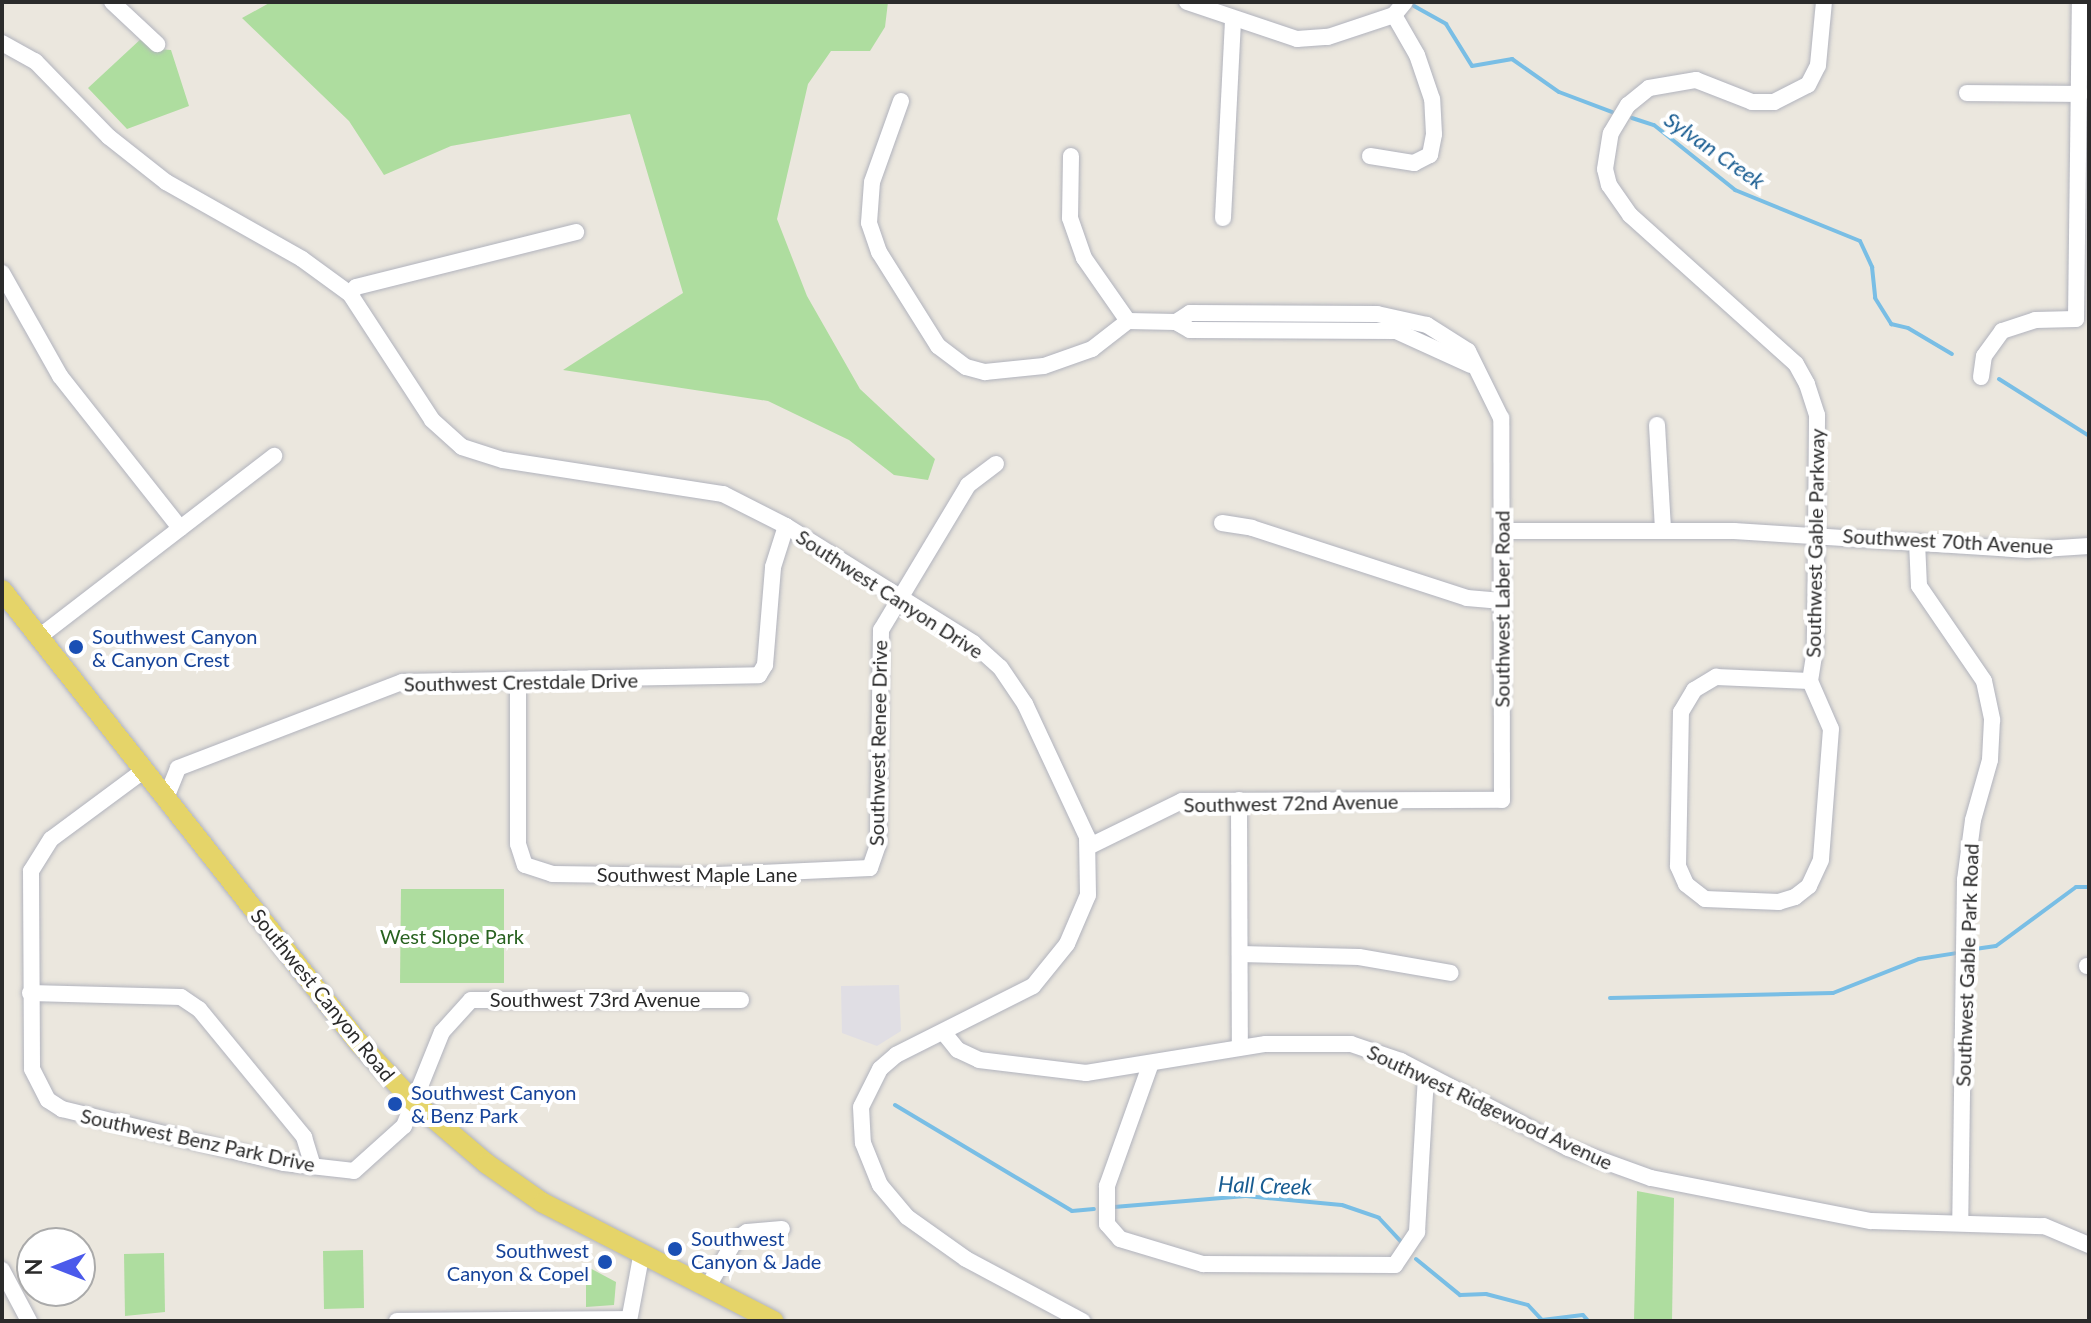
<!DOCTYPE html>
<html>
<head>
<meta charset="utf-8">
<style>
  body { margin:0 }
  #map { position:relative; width:2091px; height:1323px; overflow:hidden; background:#ebe7de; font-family:Lato,sans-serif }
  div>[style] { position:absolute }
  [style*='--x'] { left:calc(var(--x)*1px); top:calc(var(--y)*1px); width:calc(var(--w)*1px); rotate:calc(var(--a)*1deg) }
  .industrial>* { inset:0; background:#e0dee4 }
  .green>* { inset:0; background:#aedd9f }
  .stream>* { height:4px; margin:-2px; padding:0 2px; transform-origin:2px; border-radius:2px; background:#79bee5 }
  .roads { filter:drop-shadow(0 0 2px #b1b3bd) drop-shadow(0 0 2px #b1b3bd) }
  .minor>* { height:16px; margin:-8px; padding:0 8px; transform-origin:8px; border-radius:8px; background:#fff }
  .major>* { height:20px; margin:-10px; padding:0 10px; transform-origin:10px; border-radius:10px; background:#e5d469 }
  .dots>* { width:22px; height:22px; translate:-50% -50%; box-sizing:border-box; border:4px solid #fff; border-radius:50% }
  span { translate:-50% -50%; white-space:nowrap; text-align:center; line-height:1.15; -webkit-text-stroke:8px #fff; paint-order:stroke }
  .street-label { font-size:20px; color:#2b2b2b }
  .transit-label { font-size:20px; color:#164399 }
  .left { translate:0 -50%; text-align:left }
  .right { translate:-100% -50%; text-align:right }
  .park-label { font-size:20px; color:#286220 }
  .water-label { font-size:22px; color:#185c91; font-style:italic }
  .frame { position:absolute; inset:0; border:4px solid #2b2b2b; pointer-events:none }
  .north { position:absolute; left:16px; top:1227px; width:80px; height:80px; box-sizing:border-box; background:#fff; border:2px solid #aaa; border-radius:50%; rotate:270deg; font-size:22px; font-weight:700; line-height:32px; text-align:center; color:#2b2b2b }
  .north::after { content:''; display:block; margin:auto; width:28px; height:36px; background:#4b5aeb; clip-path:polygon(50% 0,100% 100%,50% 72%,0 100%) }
</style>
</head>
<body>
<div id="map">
  <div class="industrial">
    <div style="clip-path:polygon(899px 985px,901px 1031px,877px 1046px,842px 1033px,841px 986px)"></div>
  </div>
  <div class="green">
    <div style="clip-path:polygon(271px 2px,888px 2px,885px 27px,870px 51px,831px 51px,808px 84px,777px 219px,807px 296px,860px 389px,935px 459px,928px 480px,894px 475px,849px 440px,768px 401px,563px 370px,683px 293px,630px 114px,451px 146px,384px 175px,349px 121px,242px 18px)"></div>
    <div style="clip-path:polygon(143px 37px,157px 49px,171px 50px,189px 106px,127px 129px,88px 88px)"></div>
    <div style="clip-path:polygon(401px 889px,504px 889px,504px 983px,400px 983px)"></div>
    <div style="clip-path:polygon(1637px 1191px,1674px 1198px,1672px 1321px,1634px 1321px)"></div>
    <div style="clip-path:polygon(363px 1250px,364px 1308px,324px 1309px,323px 1251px)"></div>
    <div style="clip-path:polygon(164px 1253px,165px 1312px,125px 1316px,124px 1254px)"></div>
    <div style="clip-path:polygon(586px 1266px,616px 1282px,614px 1305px,586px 1307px)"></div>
  </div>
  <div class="stream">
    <div style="--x:1414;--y:6;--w:37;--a:29"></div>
    <div style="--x:1446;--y:24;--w:49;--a:58.2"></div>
    <div style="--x:1472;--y:66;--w:41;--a:-9.9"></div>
    <div style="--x:1512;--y:59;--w:57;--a:35.1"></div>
    <div style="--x:1559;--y:92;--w:57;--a:20.7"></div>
    <div style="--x:1632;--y:118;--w:23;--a:18"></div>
    <div style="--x:1654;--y:125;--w:104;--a:38.7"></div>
    <div style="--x:1735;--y:190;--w:135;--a:22.2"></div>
    <div style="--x:1860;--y:241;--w:29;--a:65"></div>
    <div style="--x:1872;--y:267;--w:31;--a:84"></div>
    <div style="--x:1875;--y:298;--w:31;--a:58"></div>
    <div style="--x:1891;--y:324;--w:17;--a:13"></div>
    <div style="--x:1908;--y:328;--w:51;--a:30.6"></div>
    <div style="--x:1999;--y:379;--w:107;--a:32.3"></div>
    <div style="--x:1975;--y:949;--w:21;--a:-8"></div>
    <div style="--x:1996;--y:946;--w:99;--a:-36.4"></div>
    <div style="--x:2076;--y:887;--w:13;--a:0"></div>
    <div style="--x:1610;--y:998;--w:223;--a:-1.3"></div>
    <div style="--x:1833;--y:993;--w:92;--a:-21.6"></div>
    <div style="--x:1919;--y:959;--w:36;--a:-9"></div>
    <div style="--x:895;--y:1105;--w:206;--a:30.9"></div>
    <div style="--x:1072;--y:1211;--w:22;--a:-5"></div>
    <div style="--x:1114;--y:1207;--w:132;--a:-4.8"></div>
    <div style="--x:1246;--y:1196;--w:96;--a:5.4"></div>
    <div style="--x:1342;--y:1205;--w:39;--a:19"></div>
    <div style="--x:1379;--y:1218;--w:33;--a:47"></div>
    <div style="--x:1416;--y:1259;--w:57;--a:39.3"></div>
    <div style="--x:1460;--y:1295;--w:26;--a:-2"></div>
    <div style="--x:1486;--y:1294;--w:43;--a:14.7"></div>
    <div style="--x:1528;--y:1305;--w:21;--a:47"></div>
    <div style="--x:1542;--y:1320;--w:41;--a:-7"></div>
    <div style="--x:1583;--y:1315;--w:8;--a:50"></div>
  </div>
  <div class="roads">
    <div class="minor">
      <div style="--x:112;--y:2;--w:62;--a:43"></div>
      <div style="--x:1187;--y:2;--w:116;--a:18.6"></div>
      <div style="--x:1297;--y:39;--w:31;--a:-4"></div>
      <div style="--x:1328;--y:37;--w:70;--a:-18.4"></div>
      <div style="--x:1394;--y:15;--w:17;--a:-50"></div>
      <div style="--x:2;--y:43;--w:38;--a:29"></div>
      <div style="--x:35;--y:61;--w:106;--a:45.8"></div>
      <div style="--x:109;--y:137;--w:73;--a:38.3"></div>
      <div style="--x:166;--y:182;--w:156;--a:29.5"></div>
      <div style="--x:302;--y:259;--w:59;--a:36.1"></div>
      <div style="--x:350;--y:294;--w:150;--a:56.9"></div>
      <div style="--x:432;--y:420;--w:40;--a:42"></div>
      <div style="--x:462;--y:447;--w:43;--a:17.6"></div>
      <div style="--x:503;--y:460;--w:223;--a:8.8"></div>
      <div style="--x:723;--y:494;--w:71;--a:26.9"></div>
      <div style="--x:786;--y:526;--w:221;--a:32"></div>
      <div style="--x:973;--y:643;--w:36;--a:42"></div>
      <div style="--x:1000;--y:667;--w:45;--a:56"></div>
      <div style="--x:1025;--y:704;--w:147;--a:65"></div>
      <div style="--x:1087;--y:837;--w:58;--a:89"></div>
      <div style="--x:1088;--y:895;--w:53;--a:113.2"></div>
      <div style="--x:1067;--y:944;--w:54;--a:129"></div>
      <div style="--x:1033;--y:986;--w:153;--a:153.3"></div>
      <div style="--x:896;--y:1055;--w:21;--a:139"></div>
      <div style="--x:880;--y:1069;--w:42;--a:116.6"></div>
      <div style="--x:861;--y:1107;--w:36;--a:87"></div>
      <div style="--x:863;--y:1143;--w:45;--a:68"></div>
      <div style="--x:880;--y:1185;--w:42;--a:49.8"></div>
      <div style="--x:907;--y:1217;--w:72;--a:35.4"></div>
      <div style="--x:966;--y:1259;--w:132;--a:28.1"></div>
      <div style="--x:1967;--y:93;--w:113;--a:0.5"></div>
      <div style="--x:901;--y:101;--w:86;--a:109.7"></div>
      <div style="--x:872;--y:182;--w:41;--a:94.2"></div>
      <div style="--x:869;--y:223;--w:31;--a:71"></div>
      <div style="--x:879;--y:252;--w:111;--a:57.9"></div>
      <div style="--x:938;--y:346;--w:35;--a:37"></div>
      <div style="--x:966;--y:367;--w:20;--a:15"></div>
      <div style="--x:985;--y:372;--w:59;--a:-5.8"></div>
      <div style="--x:1044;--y:366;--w:51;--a:-19.5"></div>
      <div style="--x:1092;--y:349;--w:46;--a:-37.9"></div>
      <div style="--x:1128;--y:321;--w:48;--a:1.2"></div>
      <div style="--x:1176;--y:322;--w:16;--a:30"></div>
      <div style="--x:1190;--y:330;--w:206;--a:0.3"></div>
      <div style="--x:1396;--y:331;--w:82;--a:24.4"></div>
      <div style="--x:1071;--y:156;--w:62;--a:90.9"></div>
      <div style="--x:1070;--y:218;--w:42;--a:70.7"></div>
      <div style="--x:1084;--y:258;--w:77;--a:55.1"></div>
      <div style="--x:1370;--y:156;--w:45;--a:9"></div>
      <div style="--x:1414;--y:163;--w:18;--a:-27"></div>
      <div style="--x:1430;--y:155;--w:21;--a:-79"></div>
      <div style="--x:1434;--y:134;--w:35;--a:-93"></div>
      <div style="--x:1432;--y:99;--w:46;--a:-108.8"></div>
      <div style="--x:1417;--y:55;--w:46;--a:-119.9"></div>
      <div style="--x:1223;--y:218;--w:199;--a:-87.1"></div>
      <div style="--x:2;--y:273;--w:118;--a:60.6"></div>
      <div style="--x:60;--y:376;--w:194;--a:51.7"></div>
      <div style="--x:350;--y:294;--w:9;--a:-49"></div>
      <div style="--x:356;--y:287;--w:227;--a:-14"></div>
      <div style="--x:1981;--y:377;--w:21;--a:-82"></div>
      <div style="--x:1984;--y:356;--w:31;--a:-54"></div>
      <div style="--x:2002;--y:331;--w:35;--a:-18"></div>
      <div style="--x:2035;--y:320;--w:41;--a:-1.4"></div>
      <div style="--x:2076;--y:319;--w:317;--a:-89.3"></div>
      <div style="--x:1657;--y:425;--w:105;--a:86.7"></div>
      <div style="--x:1222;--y:523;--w:30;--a:9"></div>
      <div style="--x:1252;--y:528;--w:226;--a:18"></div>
      <div style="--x:1467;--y:598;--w:35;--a:5"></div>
      <div style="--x:1502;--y:531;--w:232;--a:0"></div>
      <div style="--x:1734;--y:531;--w:294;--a:3.7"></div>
      <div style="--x:2027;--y:550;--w:62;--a:-3.7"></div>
      <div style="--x:1917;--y:542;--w:44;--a:87.4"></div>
      <div style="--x:1919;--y:586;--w:115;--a:55.6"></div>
      <div style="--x:1984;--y:681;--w:40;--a:78"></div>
      <div style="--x:1992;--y:720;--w:40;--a:92.9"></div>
      <div style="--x:1990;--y:760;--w:62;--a:105.8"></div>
      <div style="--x:1973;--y:820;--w:61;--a:97.6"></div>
      <div style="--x:1965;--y:880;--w:341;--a:90.8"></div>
      <div style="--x:39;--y:637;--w:297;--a:-37.6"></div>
      <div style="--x:1716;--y:677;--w:94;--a:2.4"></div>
      <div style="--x:1810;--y:681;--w:52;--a:66.4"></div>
      <div style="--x:1831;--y:729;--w:131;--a:94.4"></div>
      <div style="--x:1821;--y:860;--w:29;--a:115"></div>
      <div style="--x:1809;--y:886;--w:18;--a:142"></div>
      <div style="--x:1795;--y:897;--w:17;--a:163"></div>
      <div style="--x:1779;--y:902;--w:74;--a:-177.7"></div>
      <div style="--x:1705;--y:899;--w:24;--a:-142"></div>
      <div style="--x:1686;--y:884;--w:20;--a:-114"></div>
      <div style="--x:1678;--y:866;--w:154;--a:-88.9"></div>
      <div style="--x:1681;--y:712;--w:26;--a:-59"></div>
      <div style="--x:1694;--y:690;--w:26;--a:-31"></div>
      <div style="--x:518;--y:680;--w:164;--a:90"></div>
      <div style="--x:518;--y:844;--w:22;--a:72"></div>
      <div style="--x:525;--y:865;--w:28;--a:18"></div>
      <div style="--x:552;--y:874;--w:144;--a:0.8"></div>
      <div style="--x:696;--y:876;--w:174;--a:-2.6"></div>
      <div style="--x:870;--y:868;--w:24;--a:-71"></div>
      <div style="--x:878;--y:845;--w:215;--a:-89.2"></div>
      <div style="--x:881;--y:630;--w:169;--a:-59"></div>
      <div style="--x:968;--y:485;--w:35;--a:-37"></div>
      <div style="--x:1810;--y:681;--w:31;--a:-81"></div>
      <div style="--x:1815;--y:650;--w:235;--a:-89.5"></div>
      <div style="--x:1817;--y:415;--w:33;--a:-108"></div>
      <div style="--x:1807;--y:384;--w:23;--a:-119"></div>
      <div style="--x:1796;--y:364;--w:223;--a:-138.1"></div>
      <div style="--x:1630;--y:215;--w:37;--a:-125"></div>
      <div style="--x:1609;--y:185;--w:16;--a:-104"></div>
      <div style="--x:1605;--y:169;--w:36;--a:-81"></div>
      <div style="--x:1611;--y:133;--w:33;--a:-59"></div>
      <div style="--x:1628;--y:105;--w:27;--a:-39"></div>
      <div style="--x:1649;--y:88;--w:48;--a:-9.7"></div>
      <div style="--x:1696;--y:80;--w:60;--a:21.4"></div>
      <div style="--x:1752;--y:102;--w:22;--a:0"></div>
      <div style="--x:1774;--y:102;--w:38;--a:-27"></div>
      <div style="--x:1808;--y:85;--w:22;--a:-63"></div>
      <div style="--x:1818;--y:65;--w:63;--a:-84.6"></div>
      <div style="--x:143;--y:771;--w:114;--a:143.5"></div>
      <div style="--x:51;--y:839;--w:38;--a:122"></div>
      <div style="--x:31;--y:871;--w:198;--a:89.7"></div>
      <div style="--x:32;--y:1069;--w:35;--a:63"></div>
      <div style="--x:48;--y:1100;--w:17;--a:33"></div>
      <div style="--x:62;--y:1109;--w:228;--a:13.7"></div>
      <div style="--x:284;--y:1163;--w:70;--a:6.5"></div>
      <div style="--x:354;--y:1171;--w:67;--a:-42"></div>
      <div style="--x:404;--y:1126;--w:101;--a:-68"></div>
      <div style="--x:442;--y:1032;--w:43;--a:-47.8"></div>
      <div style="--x:471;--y:1000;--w:270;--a:0"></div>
      <div style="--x:166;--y:798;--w:32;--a:-68"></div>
      <div style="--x:178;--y:768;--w:240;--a:-21"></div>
      <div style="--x:402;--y:682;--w:357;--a:-1.1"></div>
      <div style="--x:759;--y:675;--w:12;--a:-59"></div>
      <div style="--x:765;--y:665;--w:98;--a:-85.3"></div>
      <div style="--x:773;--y:567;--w:43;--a:-72.4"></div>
      <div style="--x:1239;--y:800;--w:246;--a:89.8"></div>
      <div style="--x:1090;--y:846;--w:102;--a:-26.1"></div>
      <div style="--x:1182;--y:801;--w:320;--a:-0.2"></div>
      <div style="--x:1502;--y:800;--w:382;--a:-90.1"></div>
      <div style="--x:1501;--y:418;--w:75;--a:-116.2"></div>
      <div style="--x:1468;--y:351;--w:49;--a:-147.6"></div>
      <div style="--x:1427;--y:325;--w:51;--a:-167.6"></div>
      <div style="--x:1377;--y:314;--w:187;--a:-179.7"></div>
      <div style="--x:1190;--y:313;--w:17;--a:147"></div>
      <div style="--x:1240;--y:954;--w:119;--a:1.4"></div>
      <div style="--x:1359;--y:957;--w:93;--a:9.9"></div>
      <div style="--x:2087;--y:966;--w:2;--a:0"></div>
      <div style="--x:30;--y:993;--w:151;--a:1.5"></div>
      <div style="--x:181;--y:997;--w:22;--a:34"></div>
      <div style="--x:199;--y:1009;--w:166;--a:50.6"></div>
      <div style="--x:304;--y:1137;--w:28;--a:73"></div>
      <div style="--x:944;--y:1033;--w:22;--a:51"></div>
      <div style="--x:958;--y:1050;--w:23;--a:25"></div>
      <div style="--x:979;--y:1060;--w:108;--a:6.9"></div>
      <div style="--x:1086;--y:1073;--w:182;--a:-9.2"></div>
      <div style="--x:1266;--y:1044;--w:85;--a:0"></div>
      <div style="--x:1351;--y:1044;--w:53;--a:18.8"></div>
      <div style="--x:1401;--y:1061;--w:188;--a:27.5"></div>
      <div style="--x:1568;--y:1148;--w:88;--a:19.9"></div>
      <div style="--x:1651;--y:1178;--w:224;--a:11.1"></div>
      <div style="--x:1871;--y:1221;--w:173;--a:1.7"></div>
      <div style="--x:2044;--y:1226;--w:49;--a:22.9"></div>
      <div style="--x:1151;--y:1063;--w:131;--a:109.7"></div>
      <div style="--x:1107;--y:1186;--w:38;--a:90"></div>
      <div style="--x:1107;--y:1224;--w:20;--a:49"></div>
      <div style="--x:1120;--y:1239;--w:87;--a:16.8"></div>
      <div style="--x:1203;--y:1264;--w:192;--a:0.3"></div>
      <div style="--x:1395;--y:1265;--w:40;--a:-56"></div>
      <div style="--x:1417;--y:1232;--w:157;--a:-86.7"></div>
      <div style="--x:2;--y:1270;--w:58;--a:62.1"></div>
      <div style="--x:707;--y:1288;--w:57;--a:-59.4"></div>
      <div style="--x:736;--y:1239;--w:13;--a:-32"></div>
      <div style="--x:747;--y:1232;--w:35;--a:-5"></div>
      <div style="--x:397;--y:1321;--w:232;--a:-0.5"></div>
      <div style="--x:629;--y:1321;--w:65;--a:-79.4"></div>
    </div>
    <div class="major">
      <div style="--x:2;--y:590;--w:577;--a:51.76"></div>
      <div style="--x:359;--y:1043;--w:79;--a:47"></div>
      <div style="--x:413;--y:1101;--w:97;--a:40.4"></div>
      <div style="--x:487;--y:1164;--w:68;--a:34.9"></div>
      <div style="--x:543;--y:1203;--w:259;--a:27.1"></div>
    </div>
  </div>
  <div class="dots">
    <div style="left:76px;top:647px;background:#1a4fb4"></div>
    <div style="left:395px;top:1104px;background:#1a4fb4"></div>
    <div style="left:675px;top:1249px;background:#1a4fb4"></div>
    <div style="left:605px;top:1262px;background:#1a4fb4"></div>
  </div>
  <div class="street-label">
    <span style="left:1948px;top:541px;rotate:3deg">Southwest 70th Avenue</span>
    <span style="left:1815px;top:543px;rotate:-89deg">Southwest Gable Parkway</span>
    <span style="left:890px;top:594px;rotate:33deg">Southwest Canyon Drive</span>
    <span style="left:1502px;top:609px;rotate:-90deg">Southwest Laber Road</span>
    <span style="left:521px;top:682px;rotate:-1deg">Southwest Crestdale Drive</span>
    <span style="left:878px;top:743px;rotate:-89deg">Southwest Renee Drive</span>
    <span style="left:1291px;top:803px;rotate:-1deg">Southwest 72nd Avenue</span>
    <span style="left:697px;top:874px">Southwest Maple Lane</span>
    <span style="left:1967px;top:965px;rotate:-88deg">Southwest Gable Park Road</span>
    <span style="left:323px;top:995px;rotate:51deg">Southwest Canyon Road</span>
    <span style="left:595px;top:999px">Southwest 73rd Avenue</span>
    <span style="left:1490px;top:1107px;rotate:25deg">Southwest Ridgewood Avenue</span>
    <span style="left:198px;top:1140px;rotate:12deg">Southwest Benz Park Drive</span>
  </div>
  <div class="transit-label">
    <span class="left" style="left:92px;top:648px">Southwest Canyon<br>&amp; Canyon Crest</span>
    <span class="left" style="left:411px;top:1104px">Southwest Canyon<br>&amp; Benz Park</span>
    <span class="left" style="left:691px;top:1250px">Southwest<br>Canyon &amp; Jade</span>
    <span class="right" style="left:589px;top:1262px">Southwest<br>Canyon &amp; Copel</span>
  </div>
  <div class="park-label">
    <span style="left:452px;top:936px">West Slope Park</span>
  </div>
  <div class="water-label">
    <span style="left:1715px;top:150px;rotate:35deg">Sylvan Creek</span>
    <span style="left:1265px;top:1185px;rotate:2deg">Hall Creek</span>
  </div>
  <div class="frame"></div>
  <div class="north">N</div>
</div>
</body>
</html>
